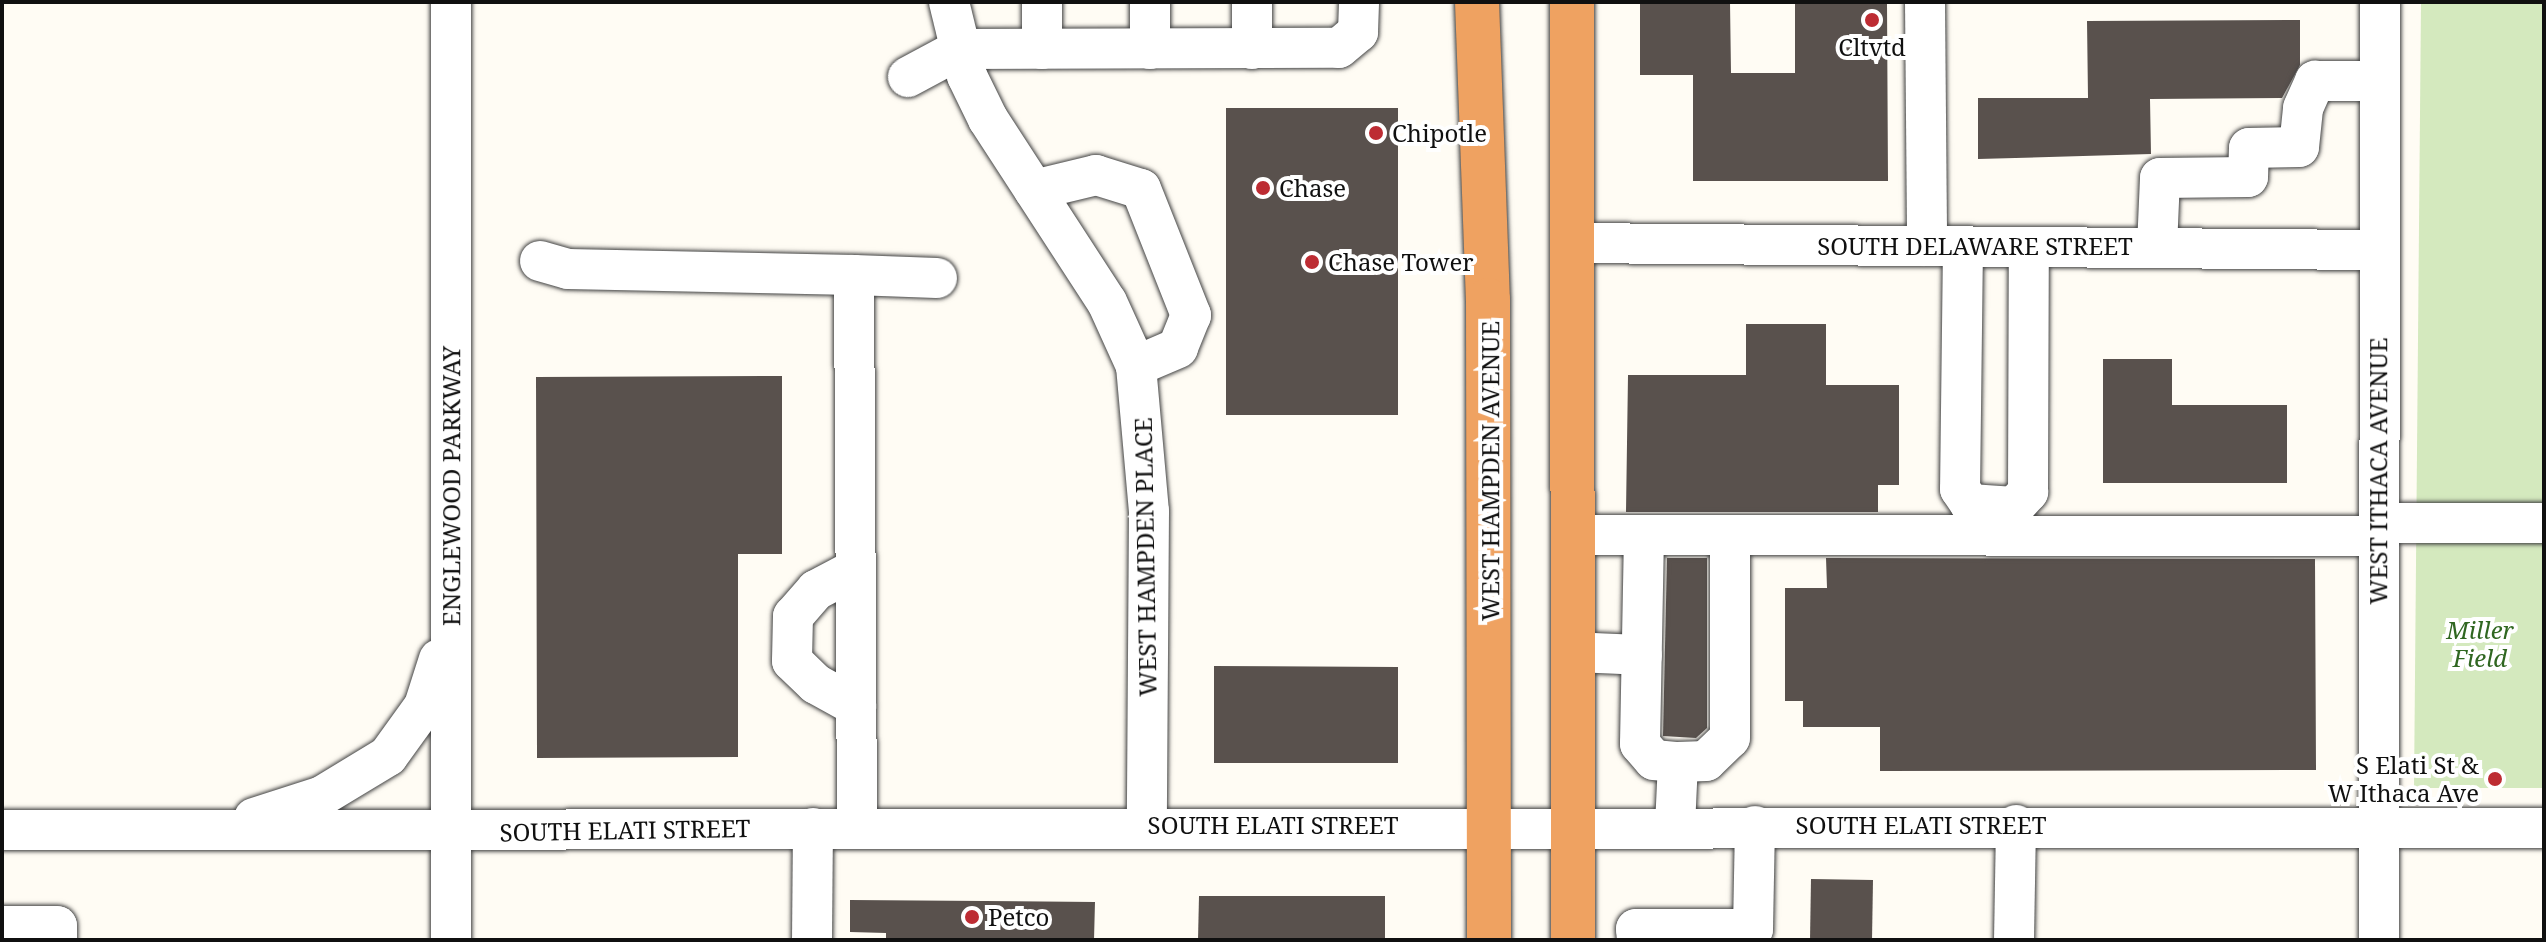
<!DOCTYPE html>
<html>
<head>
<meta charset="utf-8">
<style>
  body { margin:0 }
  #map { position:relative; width:2546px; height:942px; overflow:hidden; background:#fffcf4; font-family:"Noto Serif",serif }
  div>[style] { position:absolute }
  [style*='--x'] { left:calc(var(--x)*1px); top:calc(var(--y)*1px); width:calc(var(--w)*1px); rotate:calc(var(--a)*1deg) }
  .green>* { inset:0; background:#d4e9be }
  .building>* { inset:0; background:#59514d }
  .roads { filter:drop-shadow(0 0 2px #434343) drop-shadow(0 0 2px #434343) }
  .minor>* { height:40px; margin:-20px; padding:0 20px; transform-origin:20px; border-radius:20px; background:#fff }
  .highway>* { height:44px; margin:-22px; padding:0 22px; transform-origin:22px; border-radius:22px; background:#efa261 }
  .dots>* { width:22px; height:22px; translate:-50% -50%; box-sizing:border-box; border:4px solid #fff; border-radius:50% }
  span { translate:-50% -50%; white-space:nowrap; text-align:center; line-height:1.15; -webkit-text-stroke:8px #fff; paint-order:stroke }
  .poi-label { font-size:24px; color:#101010 }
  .left { translate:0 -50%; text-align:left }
  .right { translate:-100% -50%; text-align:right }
  .street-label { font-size:24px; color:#101010 }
  .park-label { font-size:24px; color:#306721; font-style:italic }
  .frame { position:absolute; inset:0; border:4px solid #101010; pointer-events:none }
</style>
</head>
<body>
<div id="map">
  <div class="green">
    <div style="clip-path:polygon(2421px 2px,2544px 2px,2544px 788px,2414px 788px)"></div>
  </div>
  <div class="building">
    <div style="clip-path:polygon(1640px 2px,1730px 2px,1731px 73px,1795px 73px,1795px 2px,1887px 2px,1888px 181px,1693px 181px,1693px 75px,1640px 75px)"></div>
    <div style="clip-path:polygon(2300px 20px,2300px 65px,2282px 98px,2150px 99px,2151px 154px,1978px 159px,1978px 98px,2088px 98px,2087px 21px)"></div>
    <div style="clip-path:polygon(1226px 108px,1398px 108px,1398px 415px,1226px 415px)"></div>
    <div style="clip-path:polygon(1746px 324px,1826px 324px,1826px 385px,1899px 385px,1899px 485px,1878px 485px,1878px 512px,1626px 512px,1628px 375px,1746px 375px)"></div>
    <div style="clip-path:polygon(2103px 359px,2172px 359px,2172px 405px,2287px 405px,2287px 483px,2103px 483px)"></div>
    <div style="clip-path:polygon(782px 376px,782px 554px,738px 554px,738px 757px,537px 758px,536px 377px)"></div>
    <div style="clip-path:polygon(1667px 558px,1707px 558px,1707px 728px,1696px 738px,1663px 736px)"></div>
    <div style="clip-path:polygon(1826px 558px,2315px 559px,2316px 770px,1880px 771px,1880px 727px,1803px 727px,1803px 701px,1785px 701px,1785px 588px,1827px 588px)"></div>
    <div style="clip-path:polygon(1214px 666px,1398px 667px,1398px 763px,1214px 763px)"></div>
    <div style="clip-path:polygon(1811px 879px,1873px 880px,1872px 940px,1810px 940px)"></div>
    <div style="clip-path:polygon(1199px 896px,1385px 896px,1385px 940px,1198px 940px)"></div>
    <div style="clip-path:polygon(850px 900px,1095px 902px,1094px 940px,886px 940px,886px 933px,850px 932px)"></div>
  </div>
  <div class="roads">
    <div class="minor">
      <div style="--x:949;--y:2;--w:76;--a:76.3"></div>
      <div style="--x:967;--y:76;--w:48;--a:64"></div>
      <div style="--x:988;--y:119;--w:218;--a:57"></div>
      <div style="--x:1107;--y:302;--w:70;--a:65.6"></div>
      <div style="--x:1136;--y:366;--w:146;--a:84.9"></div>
      <div style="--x:1149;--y:511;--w:314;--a:90.4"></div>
      <div style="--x:1042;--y:2;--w:47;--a:90"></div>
      <div style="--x:1925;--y:2;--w:244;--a:89.5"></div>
      <div style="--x:1150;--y:49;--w:47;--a:-90"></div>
      <div style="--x:1252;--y:49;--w:47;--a:-90"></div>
      <div style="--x:908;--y:77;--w:59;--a:-28.3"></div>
      <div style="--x:960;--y:49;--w:379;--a:-0.2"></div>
      <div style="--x:1339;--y:48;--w:25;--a:-40"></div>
      <div style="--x:1358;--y:32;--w:30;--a:-88"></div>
      <div style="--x:1034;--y:190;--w:64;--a:-13.6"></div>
      <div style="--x:1096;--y:175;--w:47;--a:17.3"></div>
      <div style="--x:1141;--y:189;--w:136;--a:68.4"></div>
      <div style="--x:1191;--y:315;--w:35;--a:112"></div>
      <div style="--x:1178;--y:348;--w:46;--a:156.8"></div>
      <div style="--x:1571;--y:243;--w:807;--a:0.5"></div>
      <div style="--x:1963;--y:246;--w:243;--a:90.7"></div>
      <div style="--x:1960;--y:489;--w:18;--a:56"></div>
      <div style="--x:1970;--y:504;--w:44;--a:3.9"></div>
      <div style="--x:2014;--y:507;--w:21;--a:-47"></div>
      <div style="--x:2028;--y:492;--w:245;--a:-89.8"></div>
      <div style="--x:2157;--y:247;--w:69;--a:-87.5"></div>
      <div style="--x:2160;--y:178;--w:88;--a:-0.7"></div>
      <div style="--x:2248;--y:177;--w:29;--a:-88"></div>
      <div style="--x:2249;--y:148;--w:50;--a:-1.1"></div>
      <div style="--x:2299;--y:147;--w:39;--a:-84"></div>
      <div style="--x:2303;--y:108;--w:30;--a:-66"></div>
      <div style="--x:2315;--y:81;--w:64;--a:0"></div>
      <div style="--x:540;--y:261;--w:29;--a:16"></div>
      <div style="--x:568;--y:269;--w:286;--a:1.2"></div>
      <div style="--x:854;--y:275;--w:552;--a:89.69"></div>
      <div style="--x:854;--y:275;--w:83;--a:2.1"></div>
      <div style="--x:2379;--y:523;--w:165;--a:0"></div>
      <div style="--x:1572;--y:535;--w:807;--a:0.07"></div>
      <div style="--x:1644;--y:535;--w:209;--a:91.1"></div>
      <div style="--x:1640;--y:744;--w:21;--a:49"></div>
      <div style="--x:1654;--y:760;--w:24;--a:5"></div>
      <div style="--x:856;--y:569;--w:45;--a:152.3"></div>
      <div style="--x:816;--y:590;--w:35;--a:131"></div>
      <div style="--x:793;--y:616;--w:45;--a:91.3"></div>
      <div style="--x:792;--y:661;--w:33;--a:44"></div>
      <div style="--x:816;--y:684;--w:46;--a:28.8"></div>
      <div style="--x:1573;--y:652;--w:69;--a:2.5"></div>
      <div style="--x:254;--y:818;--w:71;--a:-17.9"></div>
      <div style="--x:322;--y:796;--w:77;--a:-31.2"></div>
      <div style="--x:388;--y:756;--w:62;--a:-54.2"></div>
      <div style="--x:424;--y:706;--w:49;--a:-72.3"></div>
      <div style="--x:1675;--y:826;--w:64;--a:-87.3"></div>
      <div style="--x:1678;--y:762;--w:28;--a:-2"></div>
      <div style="--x:1706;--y:761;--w:33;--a:-44"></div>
      <div style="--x:1730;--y:738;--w:203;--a:-90"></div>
      <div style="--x:2;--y:830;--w:2542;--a:-0.05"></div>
      <div style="--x:2;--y:926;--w:55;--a:0"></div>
      <div style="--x:57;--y:926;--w:14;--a:90"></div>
      <div style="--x:451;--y:940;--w:938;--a:-90"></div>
      <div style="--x:812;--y:940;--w:112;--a:-89.5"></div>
      <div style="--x:1637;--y:940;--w:11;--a:-95"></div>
      <div style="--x:1636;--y:929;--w:117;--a:0"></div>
      <div style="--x:1753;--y:929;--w:103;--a:-88.9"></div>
      <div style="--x:2014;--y:940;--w:115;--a:-89"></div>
      <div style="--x:2379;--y:940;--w:938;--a:-89.94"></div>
    </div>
    <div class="highway">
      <div style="--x:1477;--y:2;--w:298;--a:87.9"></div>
      <div style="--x:1488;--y:300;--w:640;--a:89.91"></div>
      <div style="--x:1572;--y:2;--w:938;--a:89.94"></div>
    </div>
  </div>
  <div class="dots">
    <div style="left:1872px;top:20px;background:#bd2c33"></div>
    <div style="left:1376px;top:133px;background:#bd2c33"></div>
    <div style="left:1263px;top:188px;background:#bd2c33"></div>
    <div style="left:1312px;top:262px;background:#bd2c33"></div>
    <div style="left:2495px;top:779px;background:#bd2c33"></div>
    <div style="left:972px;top:917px;background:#bd2c33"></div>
  </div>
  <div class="poi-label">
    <span style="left:1872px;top:47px">Cltvtd</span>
    <span class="left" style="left:1392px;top:133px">Chipotle</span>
    <span class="left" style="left:1279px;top:188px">Chase</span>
    <span class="left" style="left:1328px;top:262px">Chase Tower</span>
    <span class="right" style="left:2479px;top:779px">S Elati St &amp;<br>W Ithaca Ave</span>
    <span class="left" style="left:988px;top:917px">Petco</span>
  </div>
  <div class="street-label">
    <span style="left:1975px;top:246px">SOUTH DELAWARE STREET</span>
    <span style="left:1490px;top:471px;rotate:-90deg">WEST HAMPDEN AVENUE</span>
    <span style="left:2378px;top:471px;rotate:-90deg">WEST ITHACA AVENUE</span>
    <span style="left:451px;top:486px;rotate:-90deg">ENGLEWOOD PARKWAY</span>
    <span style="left:1145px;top:557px;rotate:-91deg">WEST HAMPDEN PLACE</span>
    <span style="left:1273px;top:825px">SOUTH ELATI STREET</span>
    <span style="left:1921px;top:825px">SOUTH ELATI STREET</span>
    <span style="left:625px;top:830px;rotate:-1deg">SOUTH ELATI STREET</span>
  </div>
  <div class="park-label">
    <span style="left:2480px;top:644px">Miller<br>Field</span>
  </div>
  <div class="frame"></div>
</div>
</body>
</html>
